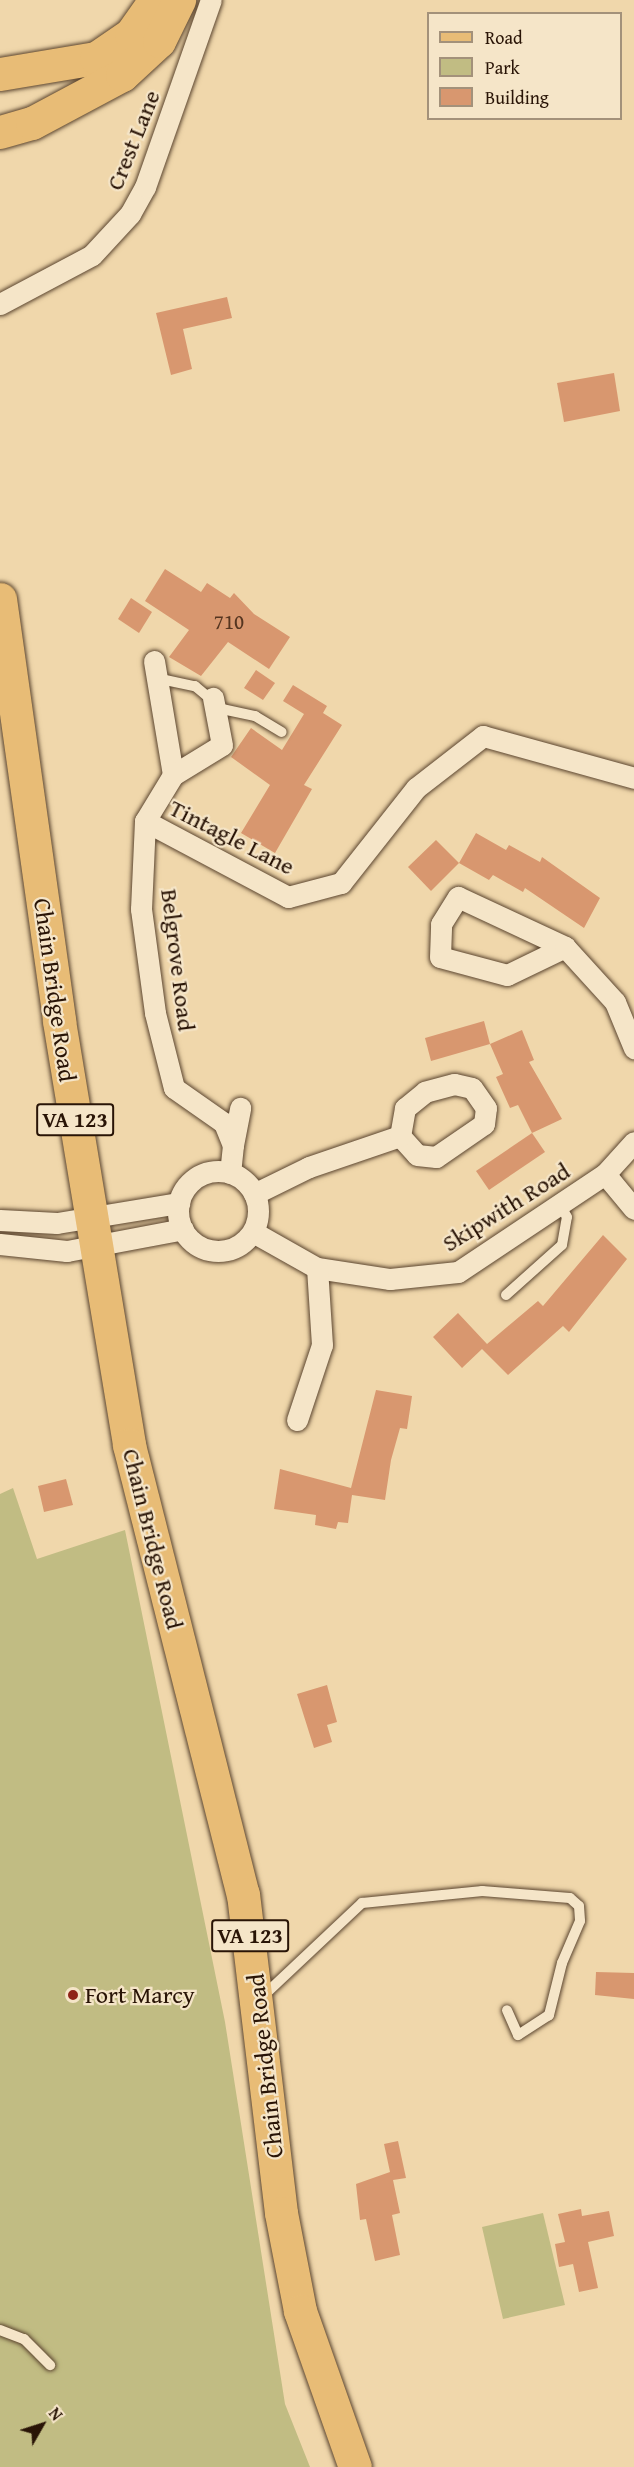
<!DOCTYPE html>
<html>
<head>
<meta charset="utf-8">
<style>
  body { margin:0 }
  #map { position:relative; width:634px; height:2467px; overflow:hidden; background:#f0d7ab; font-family:"Gentium Book Plus",serif }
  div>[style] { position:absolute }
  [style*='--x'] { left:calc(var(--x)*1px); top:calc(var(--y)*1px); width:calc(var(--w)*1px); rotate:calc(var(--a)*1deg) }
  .green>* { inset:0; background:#c1bc83 }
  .building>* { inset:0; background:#d8976f }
  .roads { filter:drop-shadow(0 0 2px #5b452f) drop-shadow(0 0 2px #5b452f) }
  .lane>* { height:10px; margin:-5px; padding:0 5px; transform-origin:5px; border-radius:5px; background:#f5e5c8 }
  .street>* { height:21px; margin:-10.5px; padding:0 10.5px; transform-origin:10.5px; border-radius:10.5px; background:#f5e5c8 }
  .street>.ring { margin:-10.5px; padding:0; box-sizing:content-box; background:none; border:21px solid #f5e5c8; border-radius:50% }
  .primary>* { height:33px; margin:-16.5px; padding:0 16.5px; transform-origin:16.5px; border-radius:16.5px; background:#e8bc76 }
  .highway>* { height:33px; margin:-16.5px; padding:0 16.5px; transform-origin:16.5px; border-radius:16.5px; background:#e8bc76 }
  .dots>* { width:16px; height:16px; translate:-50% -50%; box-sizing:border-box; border:3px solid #f5e5c8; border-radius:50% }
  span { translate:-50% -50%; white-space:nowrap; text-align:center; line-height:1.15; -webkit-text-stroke:4.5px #f5e5c8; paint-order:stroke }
  .number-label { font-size:21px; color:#553520 }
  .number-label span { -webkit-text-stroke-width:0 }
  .shield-label span { padding:2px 4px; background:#f5e5c8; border:2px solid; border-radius:4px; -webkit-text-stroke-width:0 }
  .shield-label { font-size:22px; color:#291406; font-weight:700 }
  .street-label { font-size:24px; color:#291406 }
  .poi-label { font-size:24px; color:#291406 }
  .left { translate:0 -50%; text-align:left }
  .legend { position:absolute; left:427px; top:12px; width:195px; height:108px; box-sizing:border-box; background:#f5e5c8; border:2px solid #a3917a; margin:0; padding:8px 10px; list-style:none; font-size:18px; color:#291406 }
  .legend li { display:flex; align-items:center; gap:12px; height:30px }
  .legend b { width:30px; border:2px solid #a3917a }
  .north { position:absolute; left:12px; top:2395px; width:60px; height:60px; -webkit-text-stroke:4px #f5e5c8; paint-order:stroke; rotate:51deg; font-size:16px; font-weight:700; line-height:24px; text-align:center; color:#291406 }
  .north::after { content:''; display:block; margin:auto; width:21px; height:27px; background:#291406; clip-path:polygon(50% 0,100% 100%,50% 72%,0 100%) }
</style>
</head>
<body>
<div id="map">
  <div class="green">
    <div style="clip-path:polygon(13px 1488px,37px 1559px,125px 1530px,225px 2022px,285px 2404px,310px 2467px,0 2467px,0 1494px)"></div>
    <div style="clip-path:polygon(543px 2213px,565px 2305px,503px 2319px,482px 2227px)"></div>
  </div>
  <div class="building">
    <div style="clip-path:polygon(227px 297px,232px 318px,183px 329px,192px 369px,171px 375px,156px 313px)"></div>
    <div style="clip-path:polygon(614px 373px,620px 411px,564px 422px,557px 383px)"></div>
    <div style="clip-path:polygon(165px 569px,201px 592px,207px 583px,230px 598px,234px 593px,254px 614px,290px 637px,269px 669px,228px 642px,201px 676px,169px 657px,189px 630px,145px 601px)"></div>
    <div style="clip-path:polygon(131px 598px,152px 612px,139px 633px,118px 619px)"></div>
    <div style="clip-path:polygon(256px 670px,275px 683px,263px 700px,244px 688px)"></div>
    <div style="clip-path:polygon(293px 685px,327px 706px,323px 713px,342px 725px,304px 785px,312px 789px,275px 853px,241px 833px,270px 785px,231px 757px,251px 728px,282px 750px,304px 714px,283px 701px)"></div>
    <div style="clip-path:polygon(476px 833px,506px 850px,509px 845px,540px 862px,542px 857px,600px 898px,584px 928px,525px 888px,523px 892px,493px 875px,489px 880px,459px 863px)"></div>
    <div style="clip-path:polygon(436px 840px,459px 863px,431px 891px,408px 867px)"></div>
    <div style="clip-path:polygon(484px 1021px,490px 1044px,431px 1061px,425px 1038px)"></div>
    <div style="clip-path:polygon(522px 1030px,534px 1060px,529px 1062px,562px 1119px,532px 1133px,518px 1105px,510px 1108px,496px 1077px,503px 1074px,490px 1044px)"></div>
    <div style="clip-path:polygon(532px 1133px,545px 1152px,489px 1190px,476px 1171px)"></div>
    <div style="clip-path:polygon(603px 1235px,627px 1259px,569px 1332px,563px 1326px,508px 1375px,482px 1349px,462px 1368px,433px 1337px,458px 1313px,487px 1344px,538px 1301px,543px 1306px)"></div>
    <div style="clip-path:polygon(376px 1390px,412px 1396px,407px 1429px,400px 1428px,391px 1460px,385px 1500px,352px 1495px,348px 1523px,338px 1522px,336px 1529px,315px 1525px,316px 1515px,274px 1509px,280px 1469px,351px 1488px)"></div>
    <div style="clip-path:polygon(66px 1479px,73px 1505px,44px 1512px,38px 1486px)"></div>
    <div style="clip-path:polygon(327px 1685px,337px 1722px,327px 1725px,332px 1742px,314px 1748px,297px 1694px)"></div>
    <div style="clip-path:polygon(596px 1972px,634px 1973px,634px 1999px,595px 1995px)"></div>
    <div style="clip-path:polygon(398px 2141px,406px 2178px,393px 2180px,400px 2213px,392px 2215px,400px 2255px,375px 2261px,366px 2219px,360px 2220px,356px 2184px,390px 2172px,384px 2144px)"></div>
    <div style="clip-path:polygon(581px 2209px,582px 2216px,609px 2211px,614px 2236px,588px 2242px,598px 2288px,579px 2292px,573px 2264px,559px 2267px,555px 2244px,565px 2242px,558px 2214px)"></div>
  </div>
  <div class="roads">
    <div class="lane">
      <div style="--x:156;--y:678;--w:40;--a:12"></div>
      <div style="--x:195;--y:686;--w:35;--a:40"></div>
      <div style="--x:222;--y:709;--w:34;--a:12"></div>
      <div style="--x:255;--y:716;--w:31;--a:31"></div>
      <div style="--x:506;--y:1295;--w:75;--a:-41.8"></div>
      <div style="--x:562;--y:1245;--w:28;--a:-80"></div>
      <div style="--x:567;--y:1217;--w:14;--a:-120"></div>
      <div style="--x:260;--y:1999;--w:140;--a:-43.3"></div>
      <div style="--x:362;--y:1903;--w:121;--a:-5.7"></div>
      <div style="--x:482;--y:1891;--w:88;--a:4.5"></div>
      <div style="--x:570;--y:1898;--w:12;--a:42"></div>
      <div style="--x:579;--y:1906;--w:15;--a:86"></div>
      <div style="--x:580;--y:1921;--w:46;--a:113.2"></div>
      <div style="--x:562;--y:1963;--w:54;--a:104"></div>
      <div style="--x:549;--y:2015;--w:37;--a:147"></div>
      <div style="--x:518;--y:2035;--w:27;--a:-114"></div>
      <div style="--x:0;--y:2330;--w:26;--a:21"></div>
      <div style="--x:24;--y:2339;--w:37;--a:45"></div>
    </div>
    <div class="street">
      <div style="--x:0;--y:304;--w:104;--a:-28"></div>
      <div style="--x:92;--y:255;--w:56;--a:-47.2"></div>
      <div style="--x:130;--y:214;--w:31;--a:-61"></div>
      <div style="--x:145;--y:187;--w:198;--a:-70.6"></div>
      <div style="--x:154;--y:661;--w:116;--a:80.5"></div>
      <div style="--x:173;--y:775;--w:54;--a:121.3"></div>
      <div style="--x:145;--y:821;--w:88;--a:92.6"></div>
      <div style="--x:141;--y:909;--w:105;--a:82.3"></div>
      <div style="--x:155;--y:1013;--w:77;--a:75.8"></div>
      <div style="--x:174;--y:1088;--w:61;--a:35"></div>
      <div style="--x:224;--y:1123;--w:24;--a:68"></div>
      <div style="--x:233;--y:1145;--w:28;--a:96"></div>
      <div style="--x:173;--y:775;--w:57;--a:-31.5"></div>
      <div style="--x:222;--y:745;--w:48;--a:-100.8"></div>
      <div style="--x:145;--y:821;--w:162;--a:28"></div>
      <div style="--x:288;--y:897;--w:55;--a:-14.8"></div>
      <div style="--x:341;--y:883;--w:121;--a:-51.7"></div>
      <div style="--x:416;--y:788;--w:85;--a:-37.8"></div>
      <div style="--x:483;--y:736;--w:157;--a:15.5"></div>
      <div style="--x:458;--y:897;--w:118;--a:25"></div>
      <div style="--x:565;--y:947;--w:64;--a:154.2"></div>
      <div style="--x:507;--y:975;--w:69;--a:-165"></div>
      <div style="--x:440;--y:957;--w:33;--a:-88"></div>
      <div style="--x:441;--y:924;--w:32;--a:-58"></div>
      <div style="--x:565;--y:947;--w:74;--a:47.7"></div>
      <div style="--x:615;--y:1002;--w:50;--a:67.6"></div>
      <div style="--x:233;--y:1145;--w:38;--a:-79"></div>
      <div class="ring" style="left:178px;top:1171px;width:59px;height:59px"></div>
      <div style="--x:605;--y:1174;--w:45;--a:50.4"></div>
      <div style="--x:254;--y:1194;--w:61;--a:-26.1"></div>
      <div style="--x:309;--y:1167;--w:96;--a:-18.8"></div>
      <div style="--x:400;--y:1136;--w:25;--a:48"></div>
      <div style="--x:417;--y:1155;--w:19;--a:6"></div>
      <div style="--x:436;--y:1157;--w:58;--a:-34.5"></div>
      <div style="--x:484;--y:1124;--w:16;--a:-83"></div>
      <div style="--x:486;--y:1108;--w:24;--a:-125"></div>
      <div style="--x:472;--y:1088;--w:18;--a:-167"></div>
      <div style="--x:454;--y:1084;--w:30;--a:165"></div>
      <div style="--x:425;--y:1092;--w:26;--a:141"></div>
      <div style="--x:405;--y:1108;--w:28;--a:100"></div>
      <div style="--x:0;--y:1220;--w:57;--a:3"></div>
      <div style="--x:57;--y:1223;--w:124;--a:-9.3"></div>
      <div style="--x:253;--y:1232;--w:73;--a:29.4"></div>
      <div style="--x:317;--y:1268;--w:74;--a:8.6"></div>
      <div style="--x:390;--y:1279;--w:68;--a:-5.9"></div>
      <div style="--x:458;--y:1272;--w:177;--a:-33.7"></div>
      <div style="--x:605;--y:1174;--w:43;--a:-47.8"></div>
      <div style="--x:0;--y:1244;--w:67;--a:6"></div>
      <div style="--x:67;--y:1251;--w:118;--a:-10.7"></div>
      <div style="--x:297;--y:1420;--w:79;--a:-71.6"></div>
      <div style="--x:322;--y:1345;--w:77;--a:-93.7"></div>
    </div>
    <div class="primary">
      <div style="--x:0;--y:599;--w:426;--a:82"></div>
      <div style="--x:59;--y:1021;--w:430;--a:80.6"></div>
      <div style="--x:129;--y:1445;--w:463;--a:75.8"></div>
      <div style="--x:243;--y:1894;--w:321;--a:83.2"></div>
      <div style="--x:281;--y:2213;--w:100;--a:79"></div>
      <div style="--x:300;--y:2311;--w:165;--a:70.6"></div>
    </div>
    <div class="highway">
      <div style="--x:0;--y:74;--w:97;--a:-9.5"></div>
      <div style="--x:96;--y:58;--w:42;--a:-34.4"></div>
      <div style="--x:131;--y:34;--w:42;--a:-54.8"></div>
      <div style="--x:0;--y:132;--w:33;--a:-16"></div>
      <div style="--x:32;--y:123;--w:102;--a:-28.1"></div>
      <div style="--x:122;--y:75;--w:50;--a:-42.6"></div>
      <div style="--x:159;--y:41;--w:46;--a:-64"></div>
    </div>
  </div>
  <div class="dots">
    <div style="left:73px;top:1995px;background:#8f2418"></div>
  </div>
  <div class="number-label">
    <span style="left:229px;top:622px">710</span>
  </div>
  <div class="shield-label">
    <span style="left:75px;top:1120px">VA 123</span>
    <span style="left:250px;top:1936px">VA 123</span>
  </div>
  <div class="street-label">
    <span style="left:133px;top:140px;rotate:-68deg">Crest Lane</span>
    <span style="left:232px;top:837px;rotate:27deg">Tintagle Lane</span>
    <span style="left:178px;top:960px;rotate:83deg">Belgrove Road</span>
    <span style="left:55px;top:990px;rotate:82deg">Chain Bridge Road</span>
    <span style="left:506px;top:1207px;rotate:-32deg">Skipwith Road</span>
    <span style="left:153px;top:1539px;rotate:76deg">Chain Bridge Road</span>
    <span style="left:265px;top:2066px;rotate:-96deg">Chain Bridge Road</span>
  </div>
  <div class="poi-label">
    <span class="left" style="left:85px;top:1995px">Fort Marcy</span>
  </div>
  <ul class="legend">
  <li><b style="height:8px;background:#e8bc76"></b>Road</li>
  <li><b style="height:16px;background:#c1bc83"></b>Park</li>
  <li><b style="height:16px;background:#d8976f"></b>Building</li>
  </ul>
  <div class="north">N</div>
</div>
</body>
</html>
